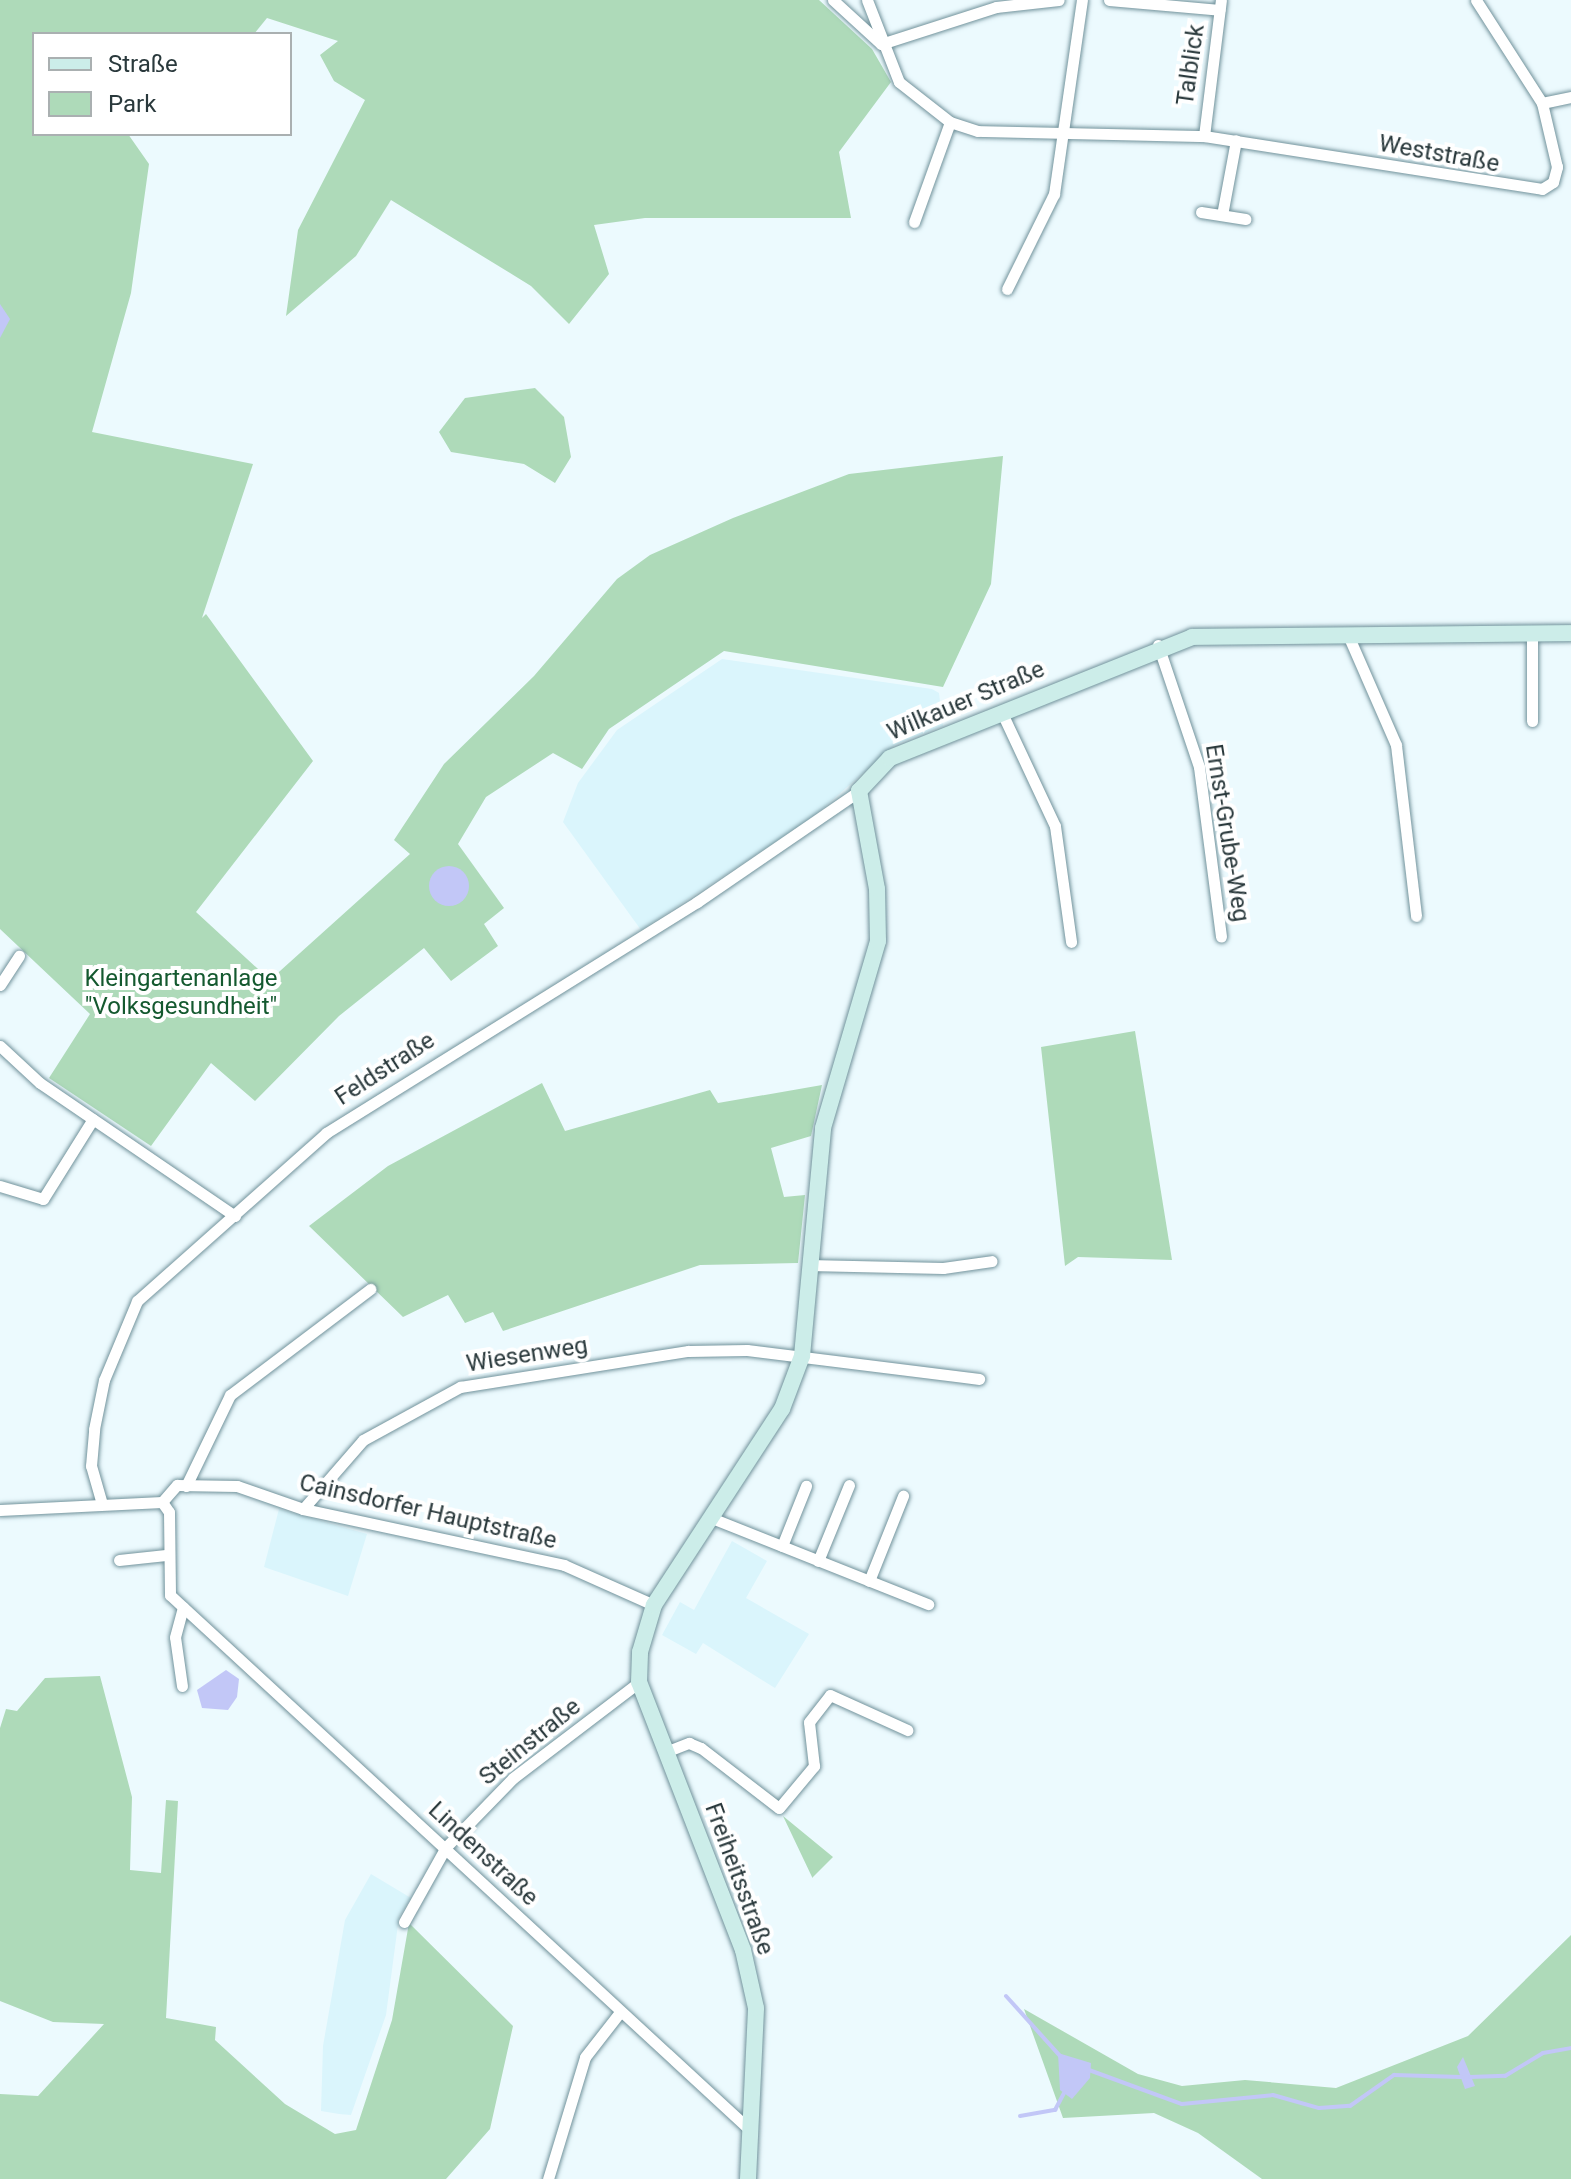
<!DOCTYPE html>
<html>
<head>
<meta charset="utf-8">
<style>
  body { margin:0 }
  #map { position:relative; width:1571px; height:2179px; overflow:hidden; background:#ecfafe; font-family:Roboto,sans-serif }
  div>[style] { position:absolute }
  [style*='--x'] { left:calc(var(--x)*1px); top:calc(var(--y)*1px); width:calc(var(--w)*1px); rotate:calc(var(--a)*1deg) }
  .built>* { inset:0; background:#daf5fc }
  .green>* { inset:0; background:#aedab9 }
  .water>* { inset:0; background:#c2c7f7 }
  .round { border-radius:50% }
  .stream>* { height:4px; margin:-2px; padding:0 2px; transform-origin:2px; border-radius:2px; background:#c2c7f7 }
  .roads { filter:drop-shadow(0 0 2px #71929b) drop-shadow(0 0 2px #71929b) }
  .street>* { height:11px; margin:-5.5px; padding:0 5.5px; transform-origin:5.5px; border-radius:5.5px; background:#fff }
  .secondary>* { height:16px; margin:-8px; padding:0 8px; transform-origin:8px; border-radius:8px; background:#ccede9 }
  span { translate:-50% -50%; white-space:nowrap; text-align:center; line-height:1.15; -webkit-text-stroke:8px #fff; paint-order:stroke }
  .street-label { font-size:24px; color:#2a393c }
  .park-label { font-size:24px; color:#14592f }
  .legend { position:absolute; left:32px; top:32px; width:260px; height:104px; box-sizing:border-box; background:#fff; border:2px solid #aab0b1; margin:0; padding:10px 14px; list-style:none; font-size:24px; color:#2a393c }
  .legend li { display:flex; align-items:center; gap:16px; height:40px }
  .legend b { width:40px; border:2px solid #aab0b1 }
</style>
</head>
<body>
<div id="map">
  <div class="built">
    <div style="clip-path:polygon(722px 659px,932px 689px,939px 693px,943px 726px,895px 745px,813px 817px,641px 930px,563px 822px,578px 783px,617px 730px)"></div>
    <div style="clip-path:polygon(279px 1509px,367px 1534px,348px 1596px,264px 1567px)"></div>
    <div style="clip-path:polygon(732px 1541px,767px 1561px,746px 1598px,809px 1634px,775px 1688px,703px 1643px,696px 1654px,662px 1635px,680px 1602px,694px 1610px)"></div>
    <div style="clip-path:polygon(371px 1874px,411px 1898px,399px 1917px,386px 2015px,351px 2115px,339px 2114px,321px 2111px,323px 2046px,345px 1920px)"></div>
  </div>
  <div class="green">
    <div style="clip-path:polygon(0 0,819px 0,872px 49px,891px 82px,839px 152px,851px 218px,645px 218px,594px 225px,609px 274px,569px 324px,531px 286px,391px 200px,356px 256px,286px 316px,298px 230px,365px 100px,334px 81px,320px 55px,338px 41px,267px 18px,254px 34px,34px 34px,34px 134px,128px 134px,149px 164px,131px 293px,92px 432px,253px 464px,202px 618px,206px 614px,313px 761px,196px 912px,270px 980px,410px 854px,394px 840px,444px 764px,534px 676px,617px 579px,650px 555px,733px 518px,849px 474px,1003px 456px,991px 584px,943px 687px,724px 651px,609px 729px,582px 769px,553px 753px,486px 797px,458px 844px,504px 908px,484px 924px,498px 946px,451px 981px,424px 948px,339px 1016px,255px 1101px,211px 1063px,151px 1146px,49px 1078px,90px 1014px,0 929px)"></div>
    <div style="clip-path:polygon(535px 388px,564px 417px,571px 457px,555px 483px,524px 464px,451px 452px,439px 432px,465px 398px)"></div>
    <div style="clip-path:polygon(1135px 1031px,1172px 1260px,1078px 1257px,1065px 1266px,1041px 1047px)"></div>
    <div style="clip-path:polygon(542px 1083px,565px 1131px,710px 1090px,718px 1103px,822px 1085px,811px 1136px,771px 1148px,784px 1197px,805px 1195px,798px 1263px,700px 1265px,503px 1331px,493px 1312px,465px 1323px,448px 1295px,403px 1317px,309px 1226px,388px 1166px)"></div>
    <div style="clip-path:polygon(100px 1676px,132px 1797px,130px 1870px,161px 1873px,166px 1800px,178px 1801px,166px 2018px,216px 2027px,215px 2040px,285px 2104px,335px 2134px,356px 2130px,392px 2020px,409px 1923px,513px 2026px,490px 2129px,446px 2179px,0 2179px,0 2094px,38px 2096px,104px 2024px,53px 2022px,0 2001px,0 1728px,6px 1709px,17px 1711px,45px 1678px)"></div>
    <div style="clip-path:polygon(783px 1816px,833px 1857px,812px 1878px,812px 1877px)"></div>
    <div style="clip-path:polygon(1571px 1935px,1571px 2179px,1262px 2179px,1198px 2133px,1154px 2113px,1063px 2118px,1024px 2009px,1138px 2074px,1182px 2086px,1245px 2080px,1336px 2088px,1468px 2036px)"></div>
  </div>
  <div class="water">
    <div style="clip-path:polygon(0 304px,10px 319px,0 338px)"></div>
    <div class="round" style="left:429px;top:866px;width:40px;height:40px"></div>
    <div style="clip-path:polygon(226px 1670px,239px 1679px,237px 1697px,228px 1710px,202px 1708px,197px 1690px)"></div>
    <div style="clip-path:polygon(1058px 2053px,1091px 2063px,1090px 2078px,1072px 2099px,1060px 2090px)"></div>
    <div style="clip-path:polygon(1463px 2057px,1475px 2086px,1465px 2089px,1457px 2067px)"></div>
  </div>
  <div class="stream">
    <div style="--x:1006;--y:1996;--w:81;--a:48"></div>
    <div style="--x:1089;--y:2070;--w:99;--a:20.1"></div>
    <div style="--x:1182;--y:2104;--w:91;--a:-5.6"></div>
    <div style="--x:1273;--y:2095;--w:48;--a:15.8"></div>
    <div style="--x:1319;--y:2108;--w:31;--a:-4"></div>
    <div style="--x:1350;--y:2106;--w:54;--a:-35.2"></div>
    <div style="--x:1394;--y:2075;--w:67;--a:1.7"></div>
    <div style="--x:1470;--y:2077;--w:35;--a:-2"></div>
    <div style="--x:1505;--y:2076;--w:44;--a:-31.2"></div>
    <div style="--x:1543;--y:2053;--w:28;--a:-10"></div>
    <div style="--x:1020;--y:2116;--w:36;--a:-10"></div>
    <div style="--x:1055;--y:2110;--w:24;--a:-62"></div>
  </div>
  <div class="roads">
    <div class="street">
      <div style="--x:833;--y:0;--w:64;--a:42.5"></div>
      <div style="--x:867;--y:0;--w:88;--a:68.7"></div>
      <div style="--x:899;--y:82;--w:65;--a:38.1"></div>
      <div style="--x:950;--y:122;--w:29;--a:18"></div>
      <div style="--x:978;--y:131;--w:226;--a:1.3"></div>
      <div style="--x:1204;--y:136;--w:342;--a:8.9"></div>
      <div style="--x:1542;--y:189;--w:13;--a:-32"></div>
      <div style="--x:1553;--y:182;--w:16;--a:-75"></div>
      <div style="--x:1557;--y:167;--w:66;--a:-103.2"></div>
      <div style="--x:1542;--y:103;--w:122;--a:-122.7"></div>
      <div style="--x:1109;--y:0;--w:111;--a:5.1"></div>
      <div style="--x:881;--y:44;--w:121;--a:-17.8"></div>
      <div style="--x:996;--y:7;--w:63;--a:-6.3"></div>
      <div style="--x:1542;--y:103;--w:30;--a:-12"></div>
      <div style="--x:1204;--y:136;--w:137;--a:-82.9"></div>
      <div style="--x:1201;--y:212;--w:45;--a:9"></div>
      <div style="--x:1222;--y:215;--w:76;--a:-79.4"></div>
      <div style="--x:914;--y:222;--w:106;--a:-70.2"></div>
      <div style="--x:1007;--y:289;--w:106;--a:-63.7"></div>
      <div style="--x:1054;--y:194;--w:196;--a:-81.8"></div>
      <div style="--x:1348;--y:635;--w:120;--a:66.4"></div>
      <div style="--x:1396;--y:745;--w:172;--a:83.3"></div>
      <div style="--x:1158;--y:645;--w:129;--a:71.4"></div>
      <div style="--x:1199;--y:767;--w:171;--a:82.6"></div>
      <div style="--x:1002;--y:713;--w:125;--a:64.9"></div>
      <div style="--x:1055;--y:826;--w:117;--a:82.1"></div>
      <div style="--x:1532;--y:721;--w:87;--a:-90"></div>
      <div style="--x:0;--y:985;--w:35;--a:-57"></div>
      <div style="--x:0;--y:1046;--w:54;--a:42.8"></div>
      <div style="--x:40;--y:1083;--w:236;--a:34.3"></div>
      <div style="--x:0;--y:1186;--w:45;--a:16.8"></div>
      <div style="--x:43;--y:1199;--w:94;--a:-58"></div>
      <div style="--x:808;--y:1265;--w:135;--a:1.3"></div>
      <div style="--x:943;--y:1268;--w:49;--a:-8.1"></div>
      <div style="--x:186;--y:1486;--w:101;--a:-64.2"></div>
      <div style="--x:230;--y:1395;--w:176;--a:-37.1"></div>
      <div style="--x:162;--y:1502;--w:12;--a:55"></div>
      <div style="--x:169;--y:1512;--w:83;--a:89.3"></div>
      <div style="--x:170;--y:1595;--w:790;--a:42.69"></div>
      <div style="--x:162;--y:1502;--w:23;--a:-49"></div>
      <div style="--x:177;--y:1485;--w:60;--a:1"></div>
      <div style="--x:237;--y:1486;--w:70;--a:19.2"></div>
      <div style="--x:303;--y:1509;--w:267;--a:12.1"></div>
      <div style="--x:564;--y:1565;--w:98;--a:24"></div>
      <div style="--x:102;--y:1504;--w:40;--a:-106"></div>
      <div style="--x:91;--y:1466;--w:37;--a:-85"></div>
      <div style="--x:94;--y:1429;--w:50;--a:-78.5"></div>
      <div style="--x:104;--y:1380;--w:86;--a:-67.3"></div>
      <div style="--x:137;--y:1301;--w:253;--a:-41.6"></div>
      <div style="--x:326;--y:1133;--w:437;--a:-31.9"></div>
      <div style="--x:697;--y:902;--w:196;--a:-34.4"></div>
      <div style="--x:303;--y:1509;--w:91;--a:-49"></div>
      <div style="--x:363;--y:1440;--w:111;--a:-28.7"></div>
      <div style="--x:460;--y:1387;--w:231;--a:-9"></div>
      <div style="--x:688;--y:1351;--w:59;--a:-1"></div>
      <div style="--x:747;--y:1350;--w:234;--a:7.1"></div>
      <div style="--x:0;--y:1510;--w:162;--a:-2.8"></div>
      <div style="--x:709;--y:1517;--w:236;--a:21.7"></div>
      <div style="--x:782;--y:1546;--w:65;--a:-68.2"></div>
      <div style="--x:119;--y:1560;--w:47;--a:-6.1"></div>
      <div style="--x:818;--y:1561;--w:82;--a:-67.8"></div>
      <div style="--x:869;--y:1581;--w:92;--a:-68.2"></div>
      <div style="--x:182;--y:1686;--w:49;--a:-98.1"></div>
      <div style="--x:175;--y:1637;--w:31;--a:-75"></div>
      <div style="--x:665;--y:1752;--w:26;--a:-21"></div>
      <div style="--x:689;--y:1743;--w:13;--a:23"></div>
      <div style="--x:701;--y:1748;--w:98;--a:37.6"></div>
      <div style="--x:779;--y:1808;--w:55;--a:-50.2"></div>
      <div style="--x:814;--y:1766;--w:44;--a:-96.5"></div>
      <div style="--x:809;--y:1722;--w:34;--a:-52"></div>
      <div style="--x:830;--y:1695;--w:85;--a:24.4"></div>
      <div style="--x:404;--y:1922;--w:86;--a:-60.8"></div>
      <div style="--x:446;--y:1847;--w:96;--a:-45.8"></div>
      <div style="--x:513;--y:1778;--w:158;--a:-37.3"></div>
      <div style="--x:548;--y:2179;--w:127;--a:-73.1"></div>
      <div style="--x:585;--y:2057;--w:57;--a:-52.1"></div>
    </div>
    <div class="secondary">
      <div style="--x:748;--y:2179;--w:171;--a:-87.3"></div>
      <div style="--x:756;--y:2008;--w:59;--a:-102.6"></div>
      <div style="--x:743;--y:1950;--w:287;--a:-111.2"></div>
      <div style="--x:639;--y:1682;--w:30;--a:-88"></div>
      <div style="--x:640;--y:1652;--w:49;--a:-73.4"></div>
      <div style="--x:654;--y:1605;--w:234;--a:-56.9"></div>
      <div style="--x:782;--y:1409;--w:57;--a:-69.3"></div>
      <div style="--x:802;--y:1356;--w:229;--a:-84.7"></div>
      <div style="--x:823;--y:1128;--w:195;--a:-73.6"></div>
      <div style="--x:878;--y:941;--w:52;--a:-91.1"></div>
      <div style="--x:877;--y:889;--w:100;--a:-100.4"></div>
      <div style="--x:859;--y:791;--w:45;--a:-46.8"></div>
      <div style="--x:890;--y:758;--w:325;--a:-21.8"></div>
      <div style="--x:1192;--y:637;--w:379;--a:-0.6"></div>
    </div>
  </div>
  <div class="street-label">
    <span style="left:1191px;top:65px;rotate:-82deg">Talblick</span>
    <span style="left:1439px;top:154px;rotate:10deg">Weststraße</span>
    <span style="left:966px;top:701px;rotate:-23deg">Wilkauer Straße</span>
    <span style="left:1227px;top:833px;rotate:81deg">Ernst-Grube-Weg</span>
    <span style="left:385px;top:1069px;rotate:-33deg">Feldstraße</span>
    <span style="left:527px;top:1355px;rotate:-9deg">Wiesenweg</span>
    <span style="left:428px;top:1512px;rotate:13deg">Cainsdorfer Hauptstraße</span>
    <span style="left:530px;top:1742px;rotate:-39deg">Steinstraße</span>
    <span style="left:483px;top:1854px;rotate:43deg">Lindenstraße</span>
    <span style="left:739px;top:1879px;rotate:70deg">Freiheitsstraße</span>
  </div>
  <div class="park-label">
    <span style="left:181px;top:993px">Kleingartenanlage<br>"Volksgesundheit"</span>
  </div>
  <ul class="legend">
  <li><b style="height:10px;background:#ccede9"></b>Straße</li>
  <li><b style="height:22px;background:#aedab9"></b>Park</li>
  </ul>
</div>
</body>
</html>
